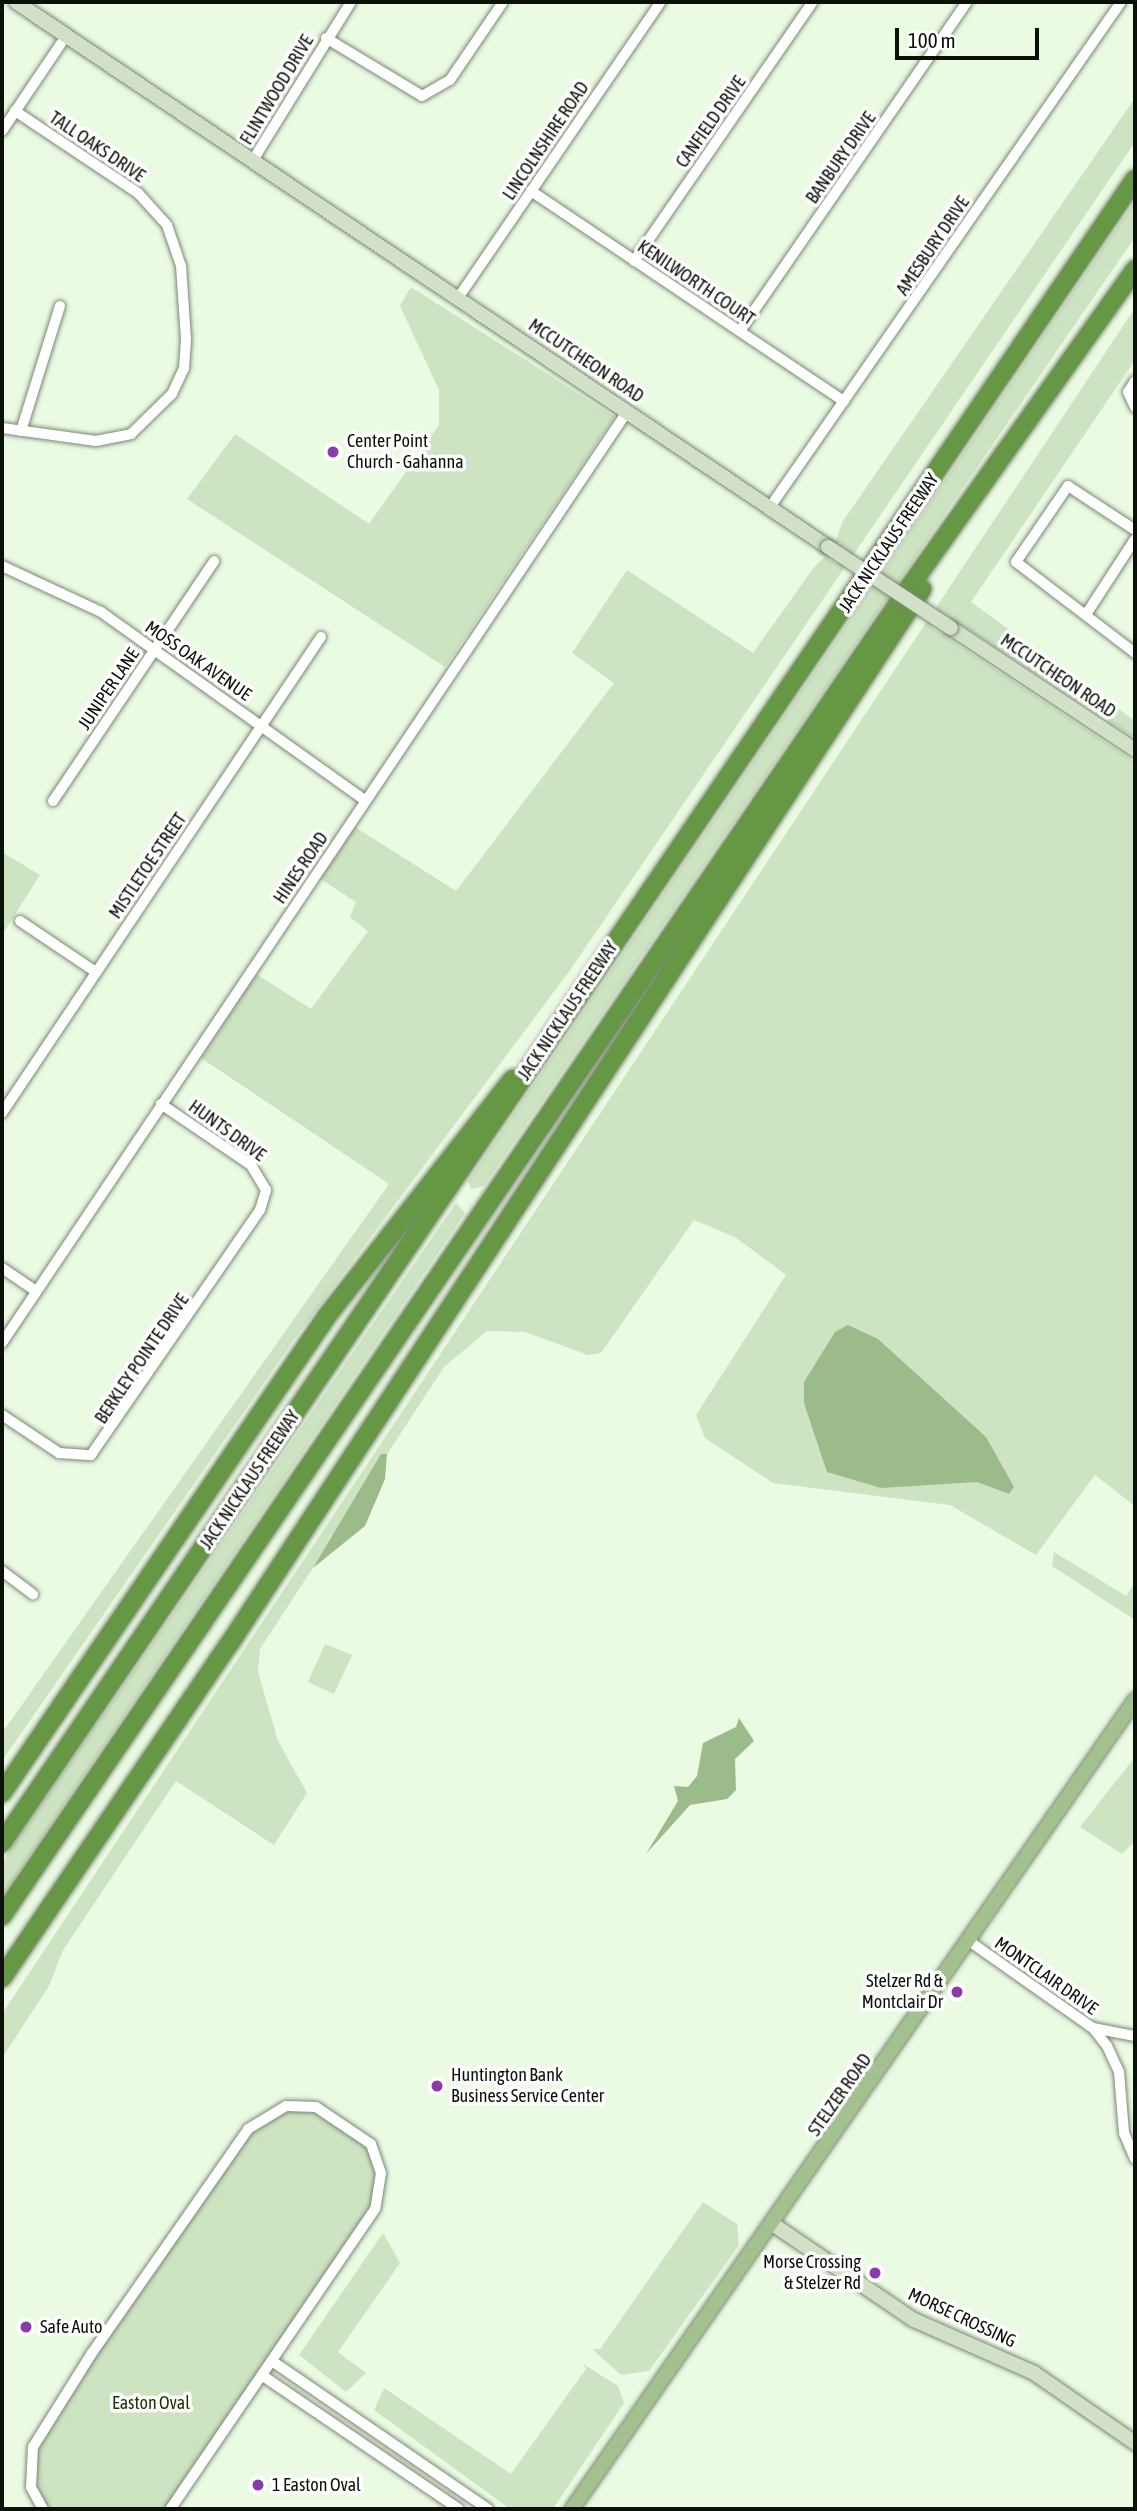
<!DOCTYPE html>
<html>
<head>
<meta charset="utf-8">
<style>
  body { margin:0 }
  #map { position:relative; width:1137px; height:2511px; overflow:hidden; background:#ebfae3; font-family:"Asap Condensed",sans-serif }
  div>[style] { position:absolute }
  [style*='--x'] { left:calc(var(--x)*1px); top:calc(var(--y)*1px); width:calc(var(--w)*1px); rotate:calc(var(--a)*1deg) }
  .green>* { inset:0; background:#cee3c2 }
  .water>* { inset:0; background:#9cbb8b }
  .roads { filter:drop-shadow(0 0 2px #7a8873) drop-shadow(0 0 2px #7a8873) }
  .minor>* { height:10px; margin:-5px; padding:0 5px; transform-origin:5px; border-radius:5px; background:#fff }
  .secondary>* { height:14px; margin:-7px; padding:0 7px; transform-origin:7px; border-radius:7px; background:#d1e0c7 }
  .primary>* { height:14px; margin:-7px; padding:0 7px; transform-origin:7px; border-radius:7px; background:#a3c18f }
  .motorway>* { height:18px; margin:-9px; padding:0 9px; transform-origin:9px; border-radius:9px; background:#659744 }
  .bridges { filter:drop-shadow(0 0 2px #7a8873) drop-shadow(0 0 2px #7a8873) }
  .secondary-bridge>* { height:14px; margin:-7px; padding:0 7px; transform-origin:7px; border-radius:7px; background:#d1e0c7 }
  .dots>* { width:19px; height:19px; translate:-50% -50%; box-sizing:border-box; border:4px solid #fff; border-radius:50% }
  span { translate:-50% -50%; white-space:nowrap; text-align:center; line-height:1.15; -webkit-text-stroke:7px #fff; paint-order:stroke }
  .street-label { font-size:18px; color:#0b1008 }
  .poi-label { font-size:18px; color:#0b1008 }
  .left { translate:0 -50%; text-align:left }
  .right { translate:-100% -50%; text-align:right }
  .park-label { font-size:18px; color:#173300 }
  .frame { position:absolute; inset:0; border:4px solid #0b1008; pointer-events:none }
  .scale { position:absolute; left:895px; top:28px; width:144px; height:32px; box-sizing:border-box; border:4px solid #0b1008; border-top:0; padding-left:9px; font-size:21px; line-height:24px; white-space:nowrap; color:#0b1008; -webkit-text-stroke:5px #fff; paint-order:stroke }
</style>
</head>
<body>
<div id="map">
  <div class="green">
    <div style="clip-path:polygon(1135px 98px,1135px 142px,568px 973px,293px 1341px,2px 1761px,2px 1733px,389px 1184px,201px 1058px,256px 974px,311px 1009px,368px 931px,350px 917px,356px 902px,319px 878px,355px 827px,456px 891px,614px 683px,572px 653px,627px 570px,753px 653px,815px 566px,825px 557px,837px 564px,847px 550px,835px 542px,843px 521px)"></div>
    <div style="clip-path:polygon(1135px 201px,1135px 237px,484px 1186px,471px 1189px,468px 1181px)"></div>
    <div style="clip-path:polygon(411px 287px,615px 417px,445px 667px,187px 499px,235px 434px,369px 524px,439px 425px,439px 390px,400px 306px)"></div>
    <div style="clip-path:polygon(1135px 308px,1135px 360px,971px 602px,1071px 675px,1064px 685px,1099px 710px,1106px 700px,1135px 721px,1135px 738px,942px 612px,931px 627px,1135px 762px,1135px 1506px,1095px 1475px,1036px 1555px,950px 1505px,773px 1483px,705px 1438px,696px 1415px,786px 1275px,735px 1237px,694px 1220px,601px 1353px,588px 1355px,525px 1332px,487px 1331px,444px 1367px,260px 1649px,258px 1672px,278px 1741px,307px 1793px,274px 1845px,176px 1781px,63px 1950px,49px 1986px,2px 2058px,2px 2014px)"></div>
    <div style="clip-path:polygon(2px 852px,40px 875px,2px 935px)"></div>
    <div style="clip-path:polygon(456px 1203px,465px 1213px,2px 1896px,2px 1862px)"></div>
    <div style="clip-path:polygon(1054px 1552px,1126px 1596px,1135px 1583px,1135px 1620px,1052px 1566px)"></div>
    <div style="clip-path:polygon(325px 1644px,352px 1655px,334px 1694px,308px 1682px)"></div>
    <div style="clip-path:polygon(1135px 1757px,1135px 1841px,1122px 1854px,1080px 1827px)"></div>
    <div style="clip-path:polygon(286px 2106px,331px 2113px,379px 2158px,375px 2209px,170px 2509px,43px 2509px,31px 2466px,33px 2447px,248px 2129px)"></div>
    <div style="clip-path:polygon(703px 2202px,737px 2224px,739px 2245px,649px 2371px,621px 2375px,592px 2349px,600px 2349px)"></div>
    <div style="clip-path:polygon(383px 2233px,400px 2263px,338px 2352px,366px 2373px,346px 2392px,299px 2355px)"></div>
    <div style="clip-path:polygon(583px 2364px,618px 2386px,624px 2403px,553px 2509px,510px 2509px,374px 2410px,384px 2388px,511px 2474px,586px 2369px)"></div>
  </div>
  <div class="water">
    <div style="clip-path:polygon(848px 1325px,878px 1339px,986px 1437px,1014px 1487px,1009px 1494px,977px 1482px,881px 1488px,827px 1472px,804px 1403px,804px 1382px,835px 1332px)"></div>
    <div style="clip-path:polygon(381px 1454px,387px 1454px,385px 1479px,365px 1526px,313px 1568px)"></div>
    <div style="clip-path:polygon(739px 1718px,754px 1741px,735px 1759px,736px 1790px,727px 1799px,690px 1805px,646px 1854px,678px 1801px,674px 1786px,688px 1787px,697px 1776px,703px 1743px,736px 1727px)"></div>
  </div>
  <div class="roads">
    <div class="minor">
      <div style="--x:326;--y:38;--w:112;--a:31.1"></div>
      <div style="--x:422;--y:96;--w:32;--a:-30"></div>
      <div style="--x:450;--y:80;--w:94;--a:-55.8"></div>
      <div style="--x:2;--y:131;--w:115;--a:-56"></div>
      <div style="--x:253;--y:160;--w:186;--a:-58.2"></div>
      <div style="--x:531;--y:191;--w:377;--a:33.9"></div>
      <div style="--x:634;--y:261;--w:315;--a:-55.4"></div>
      <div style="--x:458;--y:298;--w:359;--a:-55.6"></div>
      <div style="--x:740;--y:331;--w:400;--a:-55.4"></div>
      <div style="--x:1135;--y:381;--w:13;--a:122"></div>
      <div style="--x:1128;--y:392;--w:17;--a:65"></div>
      <div style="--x:2;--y:428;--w:95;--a:7.9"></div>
      <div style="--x:96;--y:441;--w:36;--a:-11"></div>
      <div style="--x:131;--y:434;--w:57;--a:-44.3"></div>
      <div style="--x:172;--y:394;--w:29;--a:-65"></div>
      <div style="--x:184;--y:368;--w:29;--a:-86"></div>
      <div style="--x:186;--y:339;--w:73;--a:-93.9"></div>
      <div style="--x:181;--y:266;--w:43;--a:-108.9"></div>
      <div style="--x:167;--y:225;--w:43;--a:-132.2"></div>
      <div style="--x:138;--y:193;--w:148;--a:-146.3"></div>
      <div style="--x:21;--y:431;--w:131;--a:-72.7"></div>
      <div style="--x:770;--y:507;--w:615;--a:-55.2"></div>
      <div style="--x:1135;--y:530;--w:80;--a:-146.7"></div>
      <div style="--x:1068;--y:486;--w:92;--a:124.4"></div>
      <div style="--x:1016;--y:562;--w:150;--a:37.4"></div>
      <div style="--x:2;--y:566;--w:109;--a:24.9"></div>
      <div style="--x:101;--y:612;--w:324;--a:35.5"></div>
      <div style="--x:1087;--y:613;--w:88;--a:-57"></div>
      <div style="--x:53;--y:801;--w:289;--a:-56.1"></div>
      <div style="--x:20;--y:921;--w:92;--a:33.9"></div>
      <div style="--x:2;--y:1113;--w:573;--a:-56.17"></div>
      <div style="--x:2;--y:1268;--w:41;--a:34.1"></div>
      <div style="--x:2;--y:1343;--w:1121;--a:-56.13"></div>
      <div style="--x:2;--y:1415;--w:69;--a:33.7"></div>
      <div style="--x:59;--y:1453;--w:32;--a:4"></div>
      <div style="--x:91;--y:1455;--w:298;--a:-55.4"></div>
      <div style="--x:260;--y:1210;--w:21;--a:-73"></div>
      <div style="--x:266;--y:1190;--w:29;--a:-121"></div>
      <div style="--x:251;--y:1165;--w:109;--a:-145.9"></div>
      <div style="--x:2;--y:1571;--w:39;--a:37"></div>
      <div style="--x:969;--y:1941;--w:151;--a:35.1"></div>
      <div style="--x:1093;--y:2028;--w:23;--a:52"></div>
      <div style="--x:1107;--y:2046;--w:29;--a:65"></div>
      <div style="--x:1119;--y:2072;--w:61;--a:85.3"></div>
      <div style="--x:1124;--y:2133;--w:28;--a:67"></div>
      <div style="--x:1093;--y:2028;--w:43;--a:10.8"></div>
      <div style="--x:272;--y:2361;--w:262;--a:34.4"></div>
      <div style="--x:263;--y:2376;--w:237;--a:34.2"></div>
      <div style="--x:43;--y:2509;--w:25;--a:-119"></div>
      <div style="--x:31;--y:2487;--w:40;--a:-87.1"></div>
      <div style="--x:33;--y:2447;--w:111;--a:-57.9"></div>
      <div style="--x:92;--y:2353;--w:273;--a:-55.1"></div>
      <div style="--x:248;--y:2129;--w:44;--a:-31.2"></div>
      <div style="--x:286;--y:2106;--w:30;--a:2"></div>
      <div style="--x:316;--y:2107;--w:66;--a:33.9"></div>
      <div style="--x:371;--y:2144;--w:31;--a:71"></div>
      <div style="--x:381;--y:2173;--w:36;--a:99"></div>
      <div style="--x:375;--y:2209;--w:363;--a:124.3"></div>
    </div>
    <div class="secondary">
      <div style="--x:16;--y:2;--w:978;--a:33.87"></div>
      <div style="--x:951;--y:628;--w:221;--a:33.5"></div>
      <div style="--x:774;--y:2225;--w:169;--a:34.2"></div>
      <div style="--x:914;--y:2320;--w:131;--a:23.8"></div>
      <div style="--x:1034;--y:2373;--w:123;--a:34.7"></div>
    </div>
    <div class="primary">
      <div style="--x:572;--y:2509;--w:986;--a:-55.17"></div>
    </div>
    <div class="motorway">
      <div style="--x:2;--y:1793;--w:577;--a:-55.73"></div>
      <div style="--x:327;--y:1316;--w:301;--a:-51.9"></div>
      <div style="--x:2;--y:1843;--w:2013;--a:-55.75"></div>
      <div style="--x:2;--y:1916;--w:1598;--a:-55.68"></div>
      <div style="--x:903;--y:596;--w:401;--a:-54.6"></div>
      <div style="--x:2;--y:1978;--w:405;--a:-55.8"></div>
      <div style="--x:230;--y:1643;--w:1261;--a:-56.71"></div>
    </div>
  </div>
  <div class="bridges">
    <div class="secondary-bridge">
      <div style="--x:828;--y:547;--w:147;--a:33.4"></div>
    </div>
  </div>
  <div class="dots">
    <div style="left:333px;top:452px;background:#8a3bab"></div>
    <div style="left:957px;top:1992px;background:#8a3bab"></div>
    <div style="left:437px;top:2086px;background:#8a3bab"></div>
    <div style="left:875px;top:2273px;background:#8a3bab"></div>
    <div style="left:26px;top:2327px;background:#8a3bab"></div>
    <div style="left:258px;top:2485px;background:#8a3bab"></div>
  </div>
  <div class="street-label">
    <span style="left:277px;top:90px;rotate:-59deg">FLINTWOOD DRIVE</span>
    <span style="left:711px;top:122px;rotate:-55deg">CANFIELD DRIVE</span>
    <span style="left:546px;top:141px;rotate:-56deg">LINCOLNSHIRE ROAD</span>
    <span style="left:97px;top:147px;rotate:34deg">TALL OAKS DRIVE</span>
    <span style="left:841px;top:158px;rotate:-55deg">BANBURY DRIVE</span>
    <span style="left:933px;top:246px;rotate:-56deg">AMESBURY DRIVE</span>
    <span style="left:696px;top:283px;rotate:34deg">KENILWORTH COURT</span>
    <span style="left:586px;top:361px;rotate:34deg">MCCUTCHEON ROAD</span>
    <span style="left:889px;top:543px;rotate:-56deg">JACK NICKLAUS FREEWAY</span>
    <span style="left:198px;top:661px;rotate:35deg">MOSS OAK AVENUE</span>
    <span style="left:1058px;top:676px;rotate:34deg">MCCUTCHEON ROAD</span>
    <span style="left:109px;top:689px;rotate:-56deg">JUNIPER LANE</span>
    <span style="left:148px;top:866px;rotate:-56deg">MISTLETOE STREET</span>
    <span style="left:301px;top:868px;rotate:-56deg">HINES ROAD</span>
    <span style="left:568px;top:1011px;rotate:-56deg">JACK NICKLAUS FREEWAY</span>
    <span style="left:227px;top:1131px;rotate:36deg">HUNTS DRIVE</span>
    <span style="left:142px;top:1359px;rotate:-56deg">BERKLEY POINTE DRIVE</span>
    <span style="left:250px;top:1480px;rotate:-56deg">JACK NICKLAUS FREEWAY</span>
    <span style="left:1046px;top:1976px;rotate:35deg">MONTCLAIR DRIVE</span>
    <span style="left:840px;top:2095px;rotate:-55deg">STELZER ROAD</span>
    <span style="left:962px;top:2318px;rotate:25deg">MORSE CROSSING</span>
  </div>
  <div class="poi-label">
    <span class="left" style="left:347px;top:452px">Center Point<br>Church - Gahanna</span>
    <span class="right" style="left:943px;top:1992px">Stelzer Rd &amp;<br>Montclair Dr</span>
    <span class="left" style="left:451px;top:2086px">Huntington Bank<br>Business Service Center</span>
    <span class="right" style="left:861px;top:2273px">Morse Crossing<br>&amp; Stelzer Rd</span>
    <span class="left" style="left:40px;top:2327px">Safe Auto</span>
    <span class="left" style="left:272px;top:2485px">1 Easton Oval</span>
  </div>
  <div class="park-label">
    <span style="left:151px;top:2403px">Easton Oval</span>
  </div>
  <div class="frame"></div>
  <div class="scale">100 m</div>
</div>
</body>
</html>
